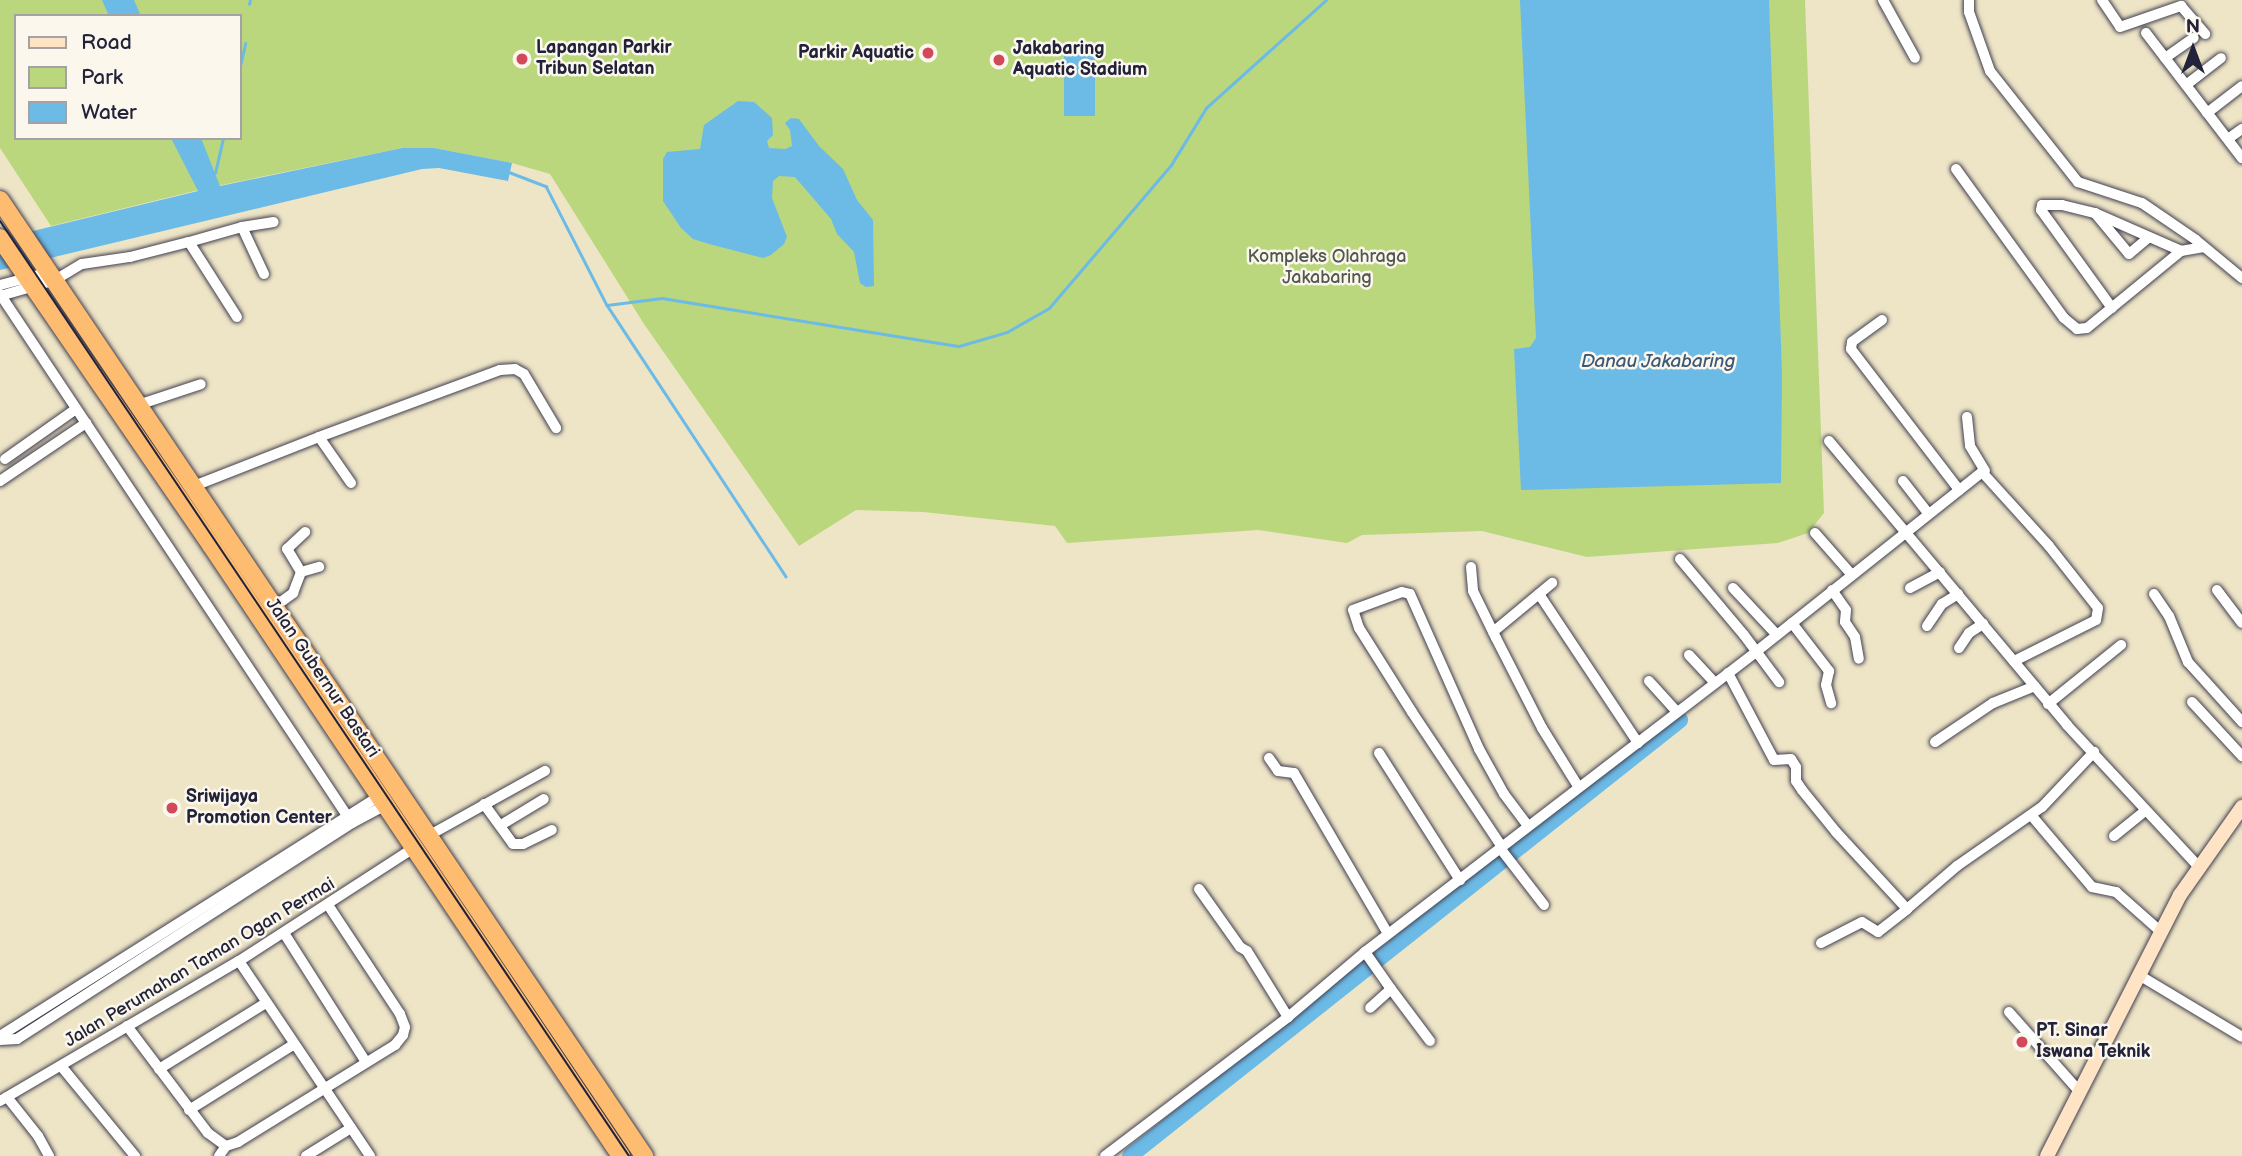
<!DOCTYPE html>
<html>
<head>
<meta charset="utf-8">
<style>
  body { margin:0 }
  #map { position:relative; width:2242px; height:1156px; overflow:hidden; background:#eee5c7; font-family:"Balsamiq Sans",sans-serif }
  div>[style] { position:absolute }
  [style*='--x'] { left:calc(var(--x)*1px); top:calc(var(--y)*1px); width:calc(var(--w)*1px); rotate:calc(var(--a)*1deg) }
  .green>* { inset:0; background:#bad77d }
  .water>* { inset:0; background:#6cbae6 }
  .stream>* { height:2.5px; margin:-1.25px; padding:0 1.25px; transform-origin:1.25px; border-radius:1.25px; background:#6cbae6 }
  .river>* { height:16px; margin:-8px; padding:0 8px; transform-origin:8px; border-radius:8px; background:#6cbae6 }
  .roads { filter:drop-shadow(0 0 2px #413f50) drop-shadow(0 0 2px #413f50) }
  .street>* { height:10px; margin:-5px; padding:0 5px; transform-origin:5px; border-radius:5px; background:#fff }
  .secondary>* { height:14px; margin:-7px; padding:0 7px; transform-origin:7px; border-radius:7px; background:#fee4c5 }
  .highway>* { height:18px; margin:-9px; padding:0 9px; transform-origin:9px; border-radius:9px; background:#fdbc6f }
  .tram>* { height:2px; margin:-1px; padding:0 1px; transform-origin:1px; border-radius:1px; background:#22223b }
  .dots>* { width:19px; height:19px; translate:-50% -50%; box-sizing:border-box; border:4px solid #fbf7ec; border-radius:50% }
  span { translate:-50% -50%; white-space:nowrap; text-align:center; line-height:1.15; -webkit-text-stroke:5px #fbf7ec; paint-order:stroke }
  .poi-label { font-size:18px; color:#22223b; font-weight:700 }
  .left { translate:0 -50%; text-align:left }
  .right { translate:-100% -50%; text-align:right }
  .park-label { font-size:18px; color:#50584f }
  .street-label { font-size:18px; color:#22223b }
  .water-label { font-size:19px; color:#3c5777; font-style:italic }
  .legend { position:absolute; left:14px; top:14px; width:228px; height:126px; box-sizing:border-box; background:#fbf7ec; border:2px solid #a4a2a5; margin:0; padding:9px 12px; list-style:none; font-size:21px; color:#22223b }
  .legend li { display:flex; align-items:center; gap:14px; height:35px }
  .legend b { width:35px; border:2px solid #a4a2a5 }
  .north { position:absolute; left:2158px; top:14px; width:70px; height:70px; -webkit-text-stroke:5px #fbf7ec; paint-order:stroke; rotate:0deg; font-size:19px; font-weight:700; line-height:28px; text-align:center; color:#22223b }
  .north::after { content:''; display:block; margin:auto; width:24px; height:32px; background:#22223b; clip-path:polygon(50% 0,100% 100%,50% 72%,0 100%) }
</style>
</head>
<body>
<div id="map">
  <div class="green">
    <div style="clip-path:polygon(evenodd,0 0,1805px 0,1824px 513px,1808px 533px,1778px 543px,1587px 557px,1482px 531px,1362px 535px,1347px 543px,1258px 530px,1067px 543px,1055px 526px,923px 512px,856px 510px,799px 546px,644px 324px,550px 174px,512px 163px,434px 148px,402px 148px,207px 188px,51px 226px,0 148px,0 0,16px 16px,240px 16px,240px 138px,16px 138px,16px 16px)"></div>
  </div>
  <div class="water">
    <div style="clip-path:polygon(102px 0,134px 0,141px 16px,109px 16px)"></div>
    <div style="clip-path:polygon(1520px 0,1769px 0,1782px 374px,1781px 483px,1521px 490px,1514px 349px,1530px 347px,1536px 338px)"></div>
    <div style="clip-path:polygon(1064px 47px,1095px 47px,1095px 116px,1064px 116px)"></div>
    <div style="clip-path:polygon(738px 101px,754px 102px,772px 118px,773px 135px,767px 141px,769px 148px,785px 149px,792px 146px,790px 130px,785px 123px,791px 118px,799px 119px,819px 146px,843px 169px,857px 200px,873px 220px,874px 286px,866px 287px,860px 283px,854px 252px,837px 234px,831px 219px,795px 177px,779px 176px,773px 181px,772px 198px,787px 237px,784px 244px,771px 255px,763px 258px,709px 244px,693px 239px,681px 228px,663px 201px,663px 159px,667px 152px,700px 149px,704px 125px)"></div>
    <div style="clip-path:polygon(171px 138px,201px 138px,220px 186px,402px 148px,434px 148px,512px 163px,508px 181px,439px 168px,422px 169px,0 270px,0 239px,198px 191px)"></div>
  </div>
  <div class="stream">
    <div style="--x:249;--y:4;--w:4;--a:-76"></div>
    <div style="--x:240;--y:66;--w:23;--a:-77"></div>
    <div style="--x:509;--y:172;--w:40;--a:21"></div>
    <div style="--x:546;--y:186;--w:134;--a:62.9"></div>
    <div style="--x:607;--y:305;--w:325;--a:56.6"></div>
    <div style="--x:215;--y:173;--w:36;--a:-77"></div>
    <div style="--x:607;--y:305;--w:55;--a:-7.3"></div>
    <div style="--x:662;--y:298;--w:301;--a:9.2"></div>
    <div style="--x:959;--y:346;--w:50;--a:-16.3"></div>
    <div style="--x:1007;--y:332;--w:48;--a:-29.7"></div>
    <div style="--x:1049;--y:308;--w:188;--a:-49.5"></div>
    <div style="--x:1171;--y:165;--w:67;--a:-58.4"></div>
    <div style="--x:1206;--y:108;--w:161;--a:-42"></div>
  </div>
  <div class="river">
    <div style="--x:1130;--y:1156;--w:702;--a:-38.4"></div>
  </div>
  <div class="roads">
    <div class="street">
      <div style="--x:1883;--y:0;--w:66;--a:61.1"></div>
      <div style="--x:1969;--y:0;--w:12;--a:90"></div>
      <div style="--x:1969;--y:12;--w:63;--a:70.4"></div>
      <div style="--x:1990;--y:71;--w:142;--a:51.6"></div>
      <div style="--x:2078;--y:182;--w:67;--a:18.2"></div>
      <div style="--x:2142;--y:203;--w:65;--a:34.4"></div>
      <div style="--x:2196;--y:240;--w:60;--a:39.6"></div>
      <div style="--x:2102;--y:0;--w:32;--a:56"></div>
      <div style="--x:2120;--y:27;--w:65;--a:-19"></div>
      <div style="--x:2181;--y:6;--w:37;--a:49"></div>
      <div style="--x:2146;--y:33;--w:158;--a:52.5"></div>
      <div style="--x:2165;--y:58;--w:35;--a:-35"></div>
      <div style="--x:2186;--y:85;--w:44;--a:-37.6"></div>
      <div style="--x:2207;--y:113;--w:44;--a:-37.6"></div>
      <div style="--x:2228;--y:139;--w:17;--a:-36"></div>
      <div style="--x:1956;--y:169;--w:184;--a:54.1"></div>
      <div style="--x:2064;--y:318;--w:17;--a:40"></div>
      <div style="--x:2077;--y:329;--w:10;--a:-6"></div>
      <div style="--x:2087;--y:328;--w:122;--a:-39.3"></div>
      <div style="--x:2095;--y:213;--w:53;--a:50.3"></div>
      <div style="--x:2129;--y:254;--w:26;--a:-40"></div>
      <div style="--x:242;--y:227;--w:52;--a:64.9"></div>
      <div style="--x:189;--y:242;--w:55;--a:-15.8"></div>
      <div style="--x:242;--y:227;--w:32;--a:-9"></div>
      <div style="--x:0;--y:285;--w:52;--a:-14.6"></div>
      <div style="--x:0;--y:294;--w:635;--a:56.36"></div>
      <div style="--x:0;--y:296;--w:57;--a:-16.2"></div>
      <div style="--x:55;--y:280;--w:31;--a:-31"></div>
      <div style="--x:82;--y:264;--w:49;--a:-8.3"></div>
      <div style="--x:130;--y:257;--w:61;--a:-14.3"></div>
      <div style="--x:189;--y:242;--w:89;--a:57.4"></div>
      <div style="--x:2112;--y:308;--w:121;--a:-125.9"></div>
      <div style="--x:2041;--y:210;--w:5;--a:-79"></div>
      <div style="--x:2042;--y:205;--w:20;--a:0"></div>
      <div style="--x:2062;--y:205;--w:34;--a:14"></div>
      <div style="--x:2095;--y:213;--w:94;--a:23.8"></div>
      <div style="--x:2181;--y:251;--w:23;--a:-10"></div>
      <div style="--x:1882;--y:320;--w:37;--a:144"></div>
      <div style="--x:1852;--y:342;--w:7;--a:98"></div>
      <div style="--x:1851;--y:349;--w:178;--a:52.5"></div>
      <div style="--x:138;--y:405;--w:66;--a:-18.4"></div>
      <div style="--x:1967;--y:417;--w:29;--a:84"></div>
      <div style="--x:1970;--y:446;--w:29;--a:59"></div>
      <div style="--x:1829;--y:441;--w:371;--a:50"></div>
      <div style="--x:2067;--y:725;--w:194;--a:47.1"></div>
      <div style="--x:5;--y:459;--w:87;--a:-35.2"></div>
      <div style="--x:0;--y:481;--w:104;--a:-34"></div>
      <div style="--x:1903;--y:481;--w:41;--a:52"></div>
      <div style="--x:351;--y:483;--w:56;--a:-124.8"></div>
      <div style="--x:319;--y:437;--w:193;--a:-20.3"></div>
      <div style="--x:500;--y:370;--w:15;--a:-4"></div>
      <div style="--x:515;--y:369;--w:10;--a:29"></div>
      <div style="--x:524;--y:374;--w:63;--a:59.3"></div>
      <div style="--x:194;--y:486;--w:134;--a:-21.4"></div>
      <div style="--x:1815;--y:533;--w:55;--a:48.7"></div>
      <div style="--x:1680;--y:559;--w:99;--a:49.9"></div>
      <div style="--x:1744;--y:635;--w:59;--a:53.3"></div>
      <div style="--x:1471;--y:567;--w:24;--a:85"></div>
      <div style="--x:1473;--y:591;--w:52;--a:63.9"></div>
      <div style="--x:1496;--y:638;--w:101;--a:62.9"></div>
      <div style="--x:1542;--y:728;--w:68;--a:58.2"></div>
      <div style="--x:301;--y:572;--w:27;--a:-121"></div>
      <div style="--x:287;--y:549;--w:25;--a:-43"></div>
      <div style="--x:1733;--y:588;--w:64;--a:46.9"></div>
      <div style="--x:1910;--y:588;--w:34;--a:-28"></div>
      <div style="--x:1832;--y:590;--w:24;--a:55"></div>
      <div style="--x:1846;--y:610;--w:12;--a:95"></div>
      <div style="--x:1845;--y:622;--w:18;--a:56"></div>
      <div style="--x:1855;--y:637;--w:22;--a:80"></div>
      <div style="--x:2217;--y:590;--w:41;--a:52.9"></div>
      <div style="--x:1539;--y:594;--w:179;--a:56.4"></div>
      <div style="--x:2154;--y:594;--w:27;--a:56"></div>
      <div style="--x:2169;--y:616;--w:50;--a:67.6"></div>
      <div style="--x:2188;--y:662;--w:81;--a:48"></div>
      <div style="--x:274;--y:607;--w:24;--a:-36"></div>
      <div style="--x:293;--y:593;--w:22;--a:-69"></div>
      <div style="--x:301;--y:572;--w:19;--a:-16"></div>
      <div style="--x:1792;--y:623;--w:61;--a:52.4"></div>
      <div style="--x:1829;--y:671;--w:14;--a:102"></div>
      <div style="--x:1826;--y:685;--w:19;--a:74"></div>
      <div style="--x:1927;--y:626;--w:27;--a:-56"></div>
      <div style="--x:1942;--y:604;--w:19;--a:-32"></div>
      <div style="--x:1493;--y:632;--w:77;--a:-39.7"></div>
      <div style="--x:1959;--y:648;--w:18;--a:-56"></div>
      <div style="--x:1969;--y:633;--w:17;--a:-33"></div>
      <div style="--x:1689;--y:655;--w:38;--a:47"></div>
      <div style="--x:1728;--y:673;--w:98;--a:62.1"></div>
      <div style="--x:1774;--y:760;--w:17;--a:-3"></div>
      <div style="--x:1791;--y:759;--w:9;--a:58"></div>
      <div style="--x:1796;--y:767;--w:14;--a:90"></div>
      <div style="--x:1796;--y:781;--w:11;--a:56"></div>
      <div style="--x:1802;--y:790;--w:54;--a:51"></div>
      <div style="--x:1836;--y:832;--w:105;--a:47.3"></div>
      <div style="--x:1907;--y:909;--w:66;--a:-40.7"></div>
      <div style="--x:1957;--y:866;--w:103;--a:-34.8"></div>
      <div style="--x:2042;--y:807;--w:76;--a:-46.6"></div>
      <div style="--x:1649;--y:681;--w:42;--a:47.9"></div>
      <div style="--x:2192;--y:702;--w:74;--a:47.2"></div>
      <div style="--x:2048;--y:704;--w:94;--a:-38.9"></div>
      <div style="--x:1935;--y:742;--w:70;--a:-33.9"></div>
      <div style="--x:1993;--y:703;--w:45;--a:-22"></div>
      <div style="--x:1379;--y:753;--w:151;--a:57.5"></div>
      <div style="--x:1269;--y:758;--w:16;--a:55"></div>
      <div style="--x:1278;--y:771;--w:16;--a:7"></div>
      <div style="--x:1294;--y:773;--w:186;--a:59.7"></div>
      <div style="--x:484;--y:804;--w:49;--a:54.1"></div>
      <div style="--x:513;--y:844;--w:10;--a:0"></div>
      <div style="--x:523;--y:844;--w:32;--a:-26"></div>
      <div style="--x:2031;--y:815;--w:94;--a:49.7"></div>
      <div style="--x:2092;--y:887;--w:25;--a:12"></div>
      <div style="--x:2116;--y:892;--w:60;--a:41.6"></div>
      <div style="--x:501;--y:825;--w:50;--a:-31.2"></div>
      <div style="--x:428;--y:836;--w:134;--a:-29.1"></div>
      <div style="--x:2114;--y:836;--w:40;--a:-39"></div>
      <div style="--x:1502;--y:847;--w:162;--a:-123.7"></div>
      <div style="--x:1412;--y:712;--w:99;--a:-122.2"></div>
      <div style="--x:1359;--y:628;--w:19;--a:-108"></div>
      <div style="--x:1353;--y:610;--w:52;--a:-20.2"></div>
      <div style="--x:1402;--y:592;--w:8;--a:14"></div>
      <div style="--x:1410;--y:594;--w:170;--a:66"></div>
      <div style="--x:1479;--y:749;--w:51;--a:60.9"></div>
      <div style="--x:1504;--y:794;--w:40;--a:53"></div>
      <div style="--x:1500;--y:848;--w:72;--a:52.3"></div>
      <div style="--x:1199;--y:889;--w:71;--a:54.7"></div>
      <div style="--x:1240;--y:947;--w:8;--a:30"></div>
      <div style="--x:1247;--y:951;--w:78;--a:58.2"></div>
      <div style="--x:284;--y:933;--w:153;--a:57.6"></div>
      <div style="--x:1821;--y:943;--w:46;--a:-27.1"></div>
      <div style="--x:1862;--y:922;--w:19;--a:32"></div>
      <div style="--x:1878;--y:932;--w:37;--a:-38"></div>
      <div style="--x:1365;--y:952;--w:45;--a:54.9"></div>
      <div style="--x:1391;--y:989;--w:28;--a:138"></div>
      <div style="--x:239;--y:961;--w:235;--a:56.1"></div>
      <div style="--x:2139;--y:975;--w:120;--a:31"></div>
      <div style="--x:1391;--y:989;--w:65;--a:53.1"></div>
      <div style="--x:2009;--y:1012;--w:106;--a:48.5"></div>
      <div style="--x:127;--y:1026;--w:134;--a:52.9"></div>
      <div style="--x:208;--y:1133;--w:22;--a:36"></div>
      <div style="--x:226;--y:1146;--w:13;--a:-18"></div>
      <div style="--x:238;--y:1142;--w:185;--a:-31.7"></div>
      <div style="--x:395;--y:1045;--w:13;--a:-51"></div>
      <div style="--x:403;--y:1035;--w:8;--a:-76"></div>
      <div style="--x:405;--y:1027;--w:14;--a:-111"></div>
      <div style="--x:400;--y:1014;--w:131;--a:-123.4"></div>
      <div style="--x:0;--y:1036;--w:449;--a:-32.3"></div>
      <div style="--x:0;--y:1040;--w:17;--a:-3"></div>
      <div style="--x:17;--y:1039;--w:399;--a:-32.8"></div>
      <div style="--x:352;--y:823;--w:38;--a:-28"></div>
      <div style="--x:61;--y:1066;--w:117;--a:50.6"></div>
      <div style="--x:159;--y:1069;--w:126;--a:-31.7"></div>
      <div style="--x:7;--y:1097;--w:50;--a:51.5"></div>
      <div style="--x:38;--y:1136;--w:23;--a:61"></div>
      <div style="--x:0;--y:1101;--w:277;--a:-30.4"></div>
      <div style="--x:239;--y:961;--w:208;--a:-32.9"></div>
      <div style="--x:189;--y:1110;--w:123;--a:-32"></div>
      <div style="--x:219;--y:1156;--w:12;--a:-55"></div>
      <div style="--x:306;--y:1156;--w:53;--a:-31.9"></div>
      <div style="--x:1105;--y:1156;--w:230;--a:-37.2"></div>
      <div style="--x:1288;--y:1017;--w:101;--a:-40.2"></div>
      <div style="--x:1365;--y:952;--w:494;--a:-37.5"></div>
      <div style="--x:1757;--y:651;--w:288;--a:-38.5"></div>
      <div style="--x:1982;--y:472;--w:100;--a:47.8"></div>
      <div style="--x:2049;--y:546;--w:79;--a:51.7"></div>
      <div style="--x:2098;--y:608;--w:12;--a:99"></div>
      <div style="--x:2096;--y:620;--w:92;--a:153.4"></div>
    </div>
    <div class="secondary">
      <div style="--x:2047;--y:1156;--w:293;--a:-63"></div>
      <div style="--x:2180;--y:895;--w:108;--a:-54.8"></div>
    </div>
    <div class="highway">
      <div style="--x:0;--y:200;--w:1153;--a:56.03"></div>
      <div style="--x:0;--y:238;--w:373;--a:55.5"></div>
      <div style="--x:211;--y:545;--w:736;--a:56.14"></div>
    </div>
  </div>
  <div class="tram">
    <div style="--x:0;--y:221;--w:1127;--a:56.07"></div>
  </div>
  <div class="dots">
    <div style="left:928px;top:53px;background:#d1495b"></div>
    <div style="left:522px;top:59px;background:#d1495b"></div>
    <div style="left:999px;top:60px;background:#d1495b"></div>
    <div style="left:172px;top:808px;background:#d1495b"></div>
    <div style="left:2022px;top:1042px;background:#d1495b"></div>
  </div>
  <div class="poi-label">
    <span class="left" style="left:536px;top:59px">Lapangan Parkir<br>Tribun Selatan</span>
    <span class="left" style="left:1013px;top:60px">Jakabaring<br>Aquatic Stadium</span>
    <span class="right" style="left:914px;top:53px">Parkir Aquatic</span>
    <span class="left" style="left:186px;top:808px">Sriwijaya<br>Promotion Center</span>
    <span class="left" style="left:2036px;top:1042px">PT. Sinar<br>Iswana Teknik</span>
  </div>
  <div class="park-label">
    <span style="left:1327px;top:268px">Kompleks Olahraga<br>Jakabaring</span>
  </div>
  <div class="street-label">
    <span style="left:322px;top:678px;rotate:56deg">Jalan Gubernur Bastari</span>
    <span style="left:200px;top:963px;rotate:-31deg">Jalan Perumahan Taman Ogan Permai</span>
  </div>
  <div class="water-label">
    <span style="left:1658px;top:362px">Danau Jakabaring</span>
  </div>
  <ul class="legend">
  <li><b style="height:9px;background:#fee4c5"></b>Road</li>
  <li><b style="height:19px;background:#bad77d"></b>Park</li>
  <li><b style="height:19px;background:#6cbae6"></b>Water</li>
  </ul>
  <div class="north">N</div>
</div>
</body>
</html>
